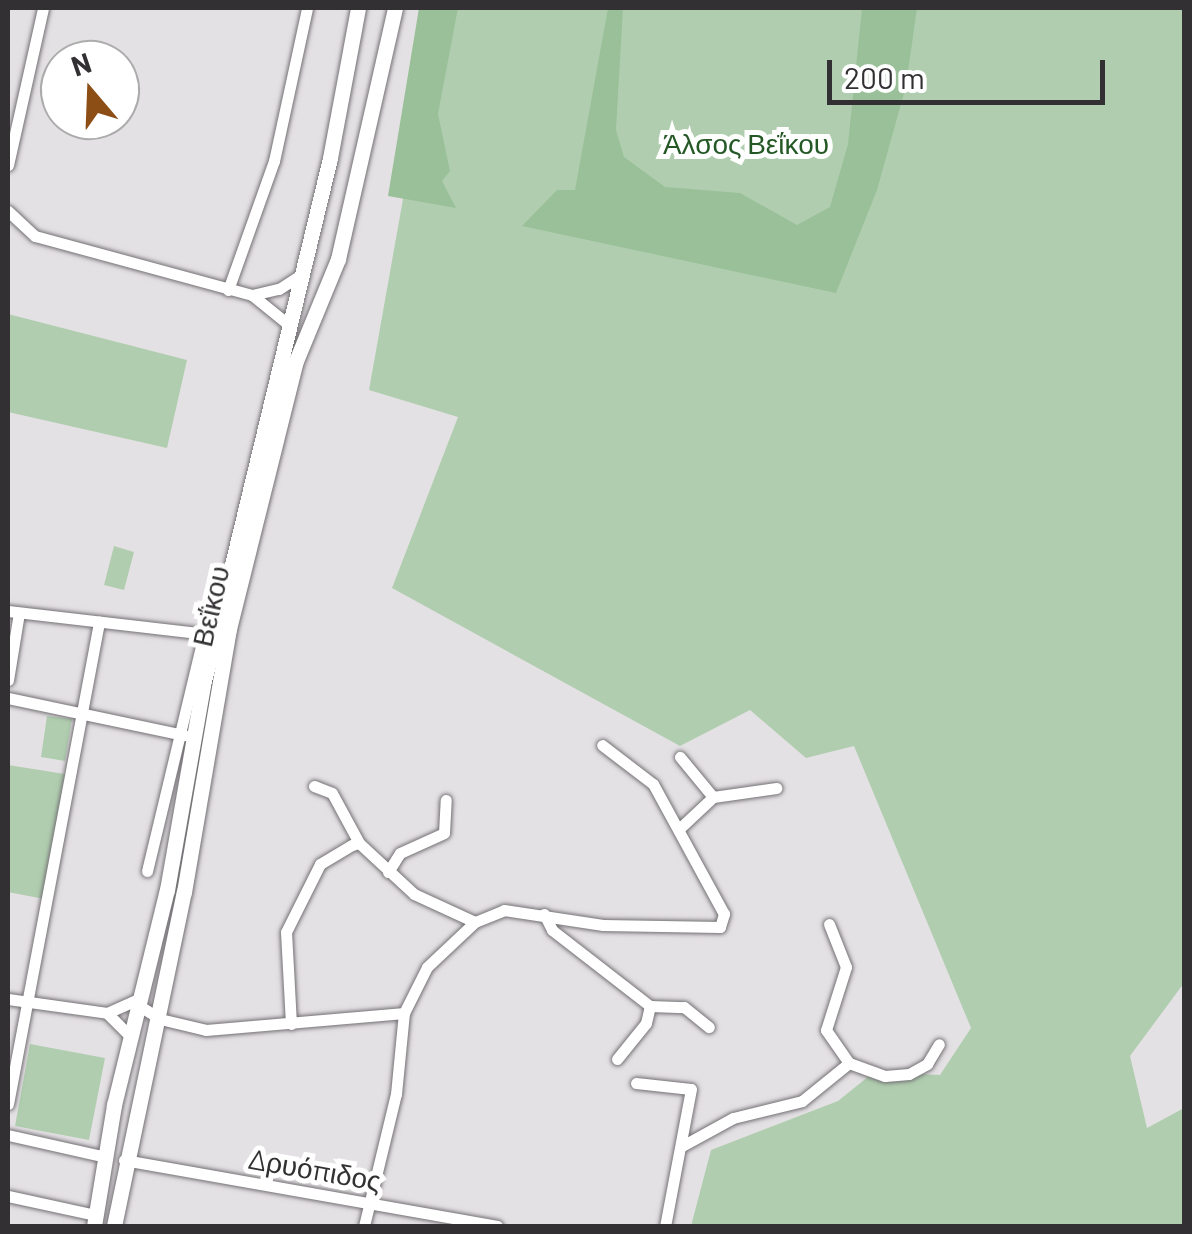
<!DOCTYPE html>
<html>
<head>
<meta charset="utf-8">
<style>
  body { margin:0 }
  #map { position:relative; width:1192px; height:1234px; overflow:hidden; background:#e4e1e4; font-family:Barlow,sans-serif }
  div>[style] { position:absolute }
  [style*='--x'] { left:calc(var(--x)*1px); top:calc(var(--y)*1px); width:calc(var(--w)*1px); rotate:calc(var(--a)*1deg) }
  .green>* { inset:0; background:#b0ceaf }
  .forest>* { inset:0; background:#9ac099 }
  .roads { filter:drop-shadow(0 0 2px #747175) drop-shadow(0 0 2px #747175) }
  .minor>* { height:11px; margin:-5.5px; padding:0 5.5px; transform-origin:5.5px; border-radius:5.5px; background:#fff }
  .major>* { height:15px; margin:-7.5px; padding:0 7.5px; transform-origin:7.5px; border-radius:7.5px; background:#fff }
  span { translate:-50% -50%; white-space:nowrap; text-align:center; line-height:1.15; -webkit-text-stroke:10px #fff; paint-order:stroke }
  .park-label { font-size:28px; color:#245926 }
  .street-label { font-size:28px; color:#323032 }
  .frame { position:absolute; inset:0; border:10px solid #323032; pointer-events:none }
  .north { position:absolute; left:40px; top:40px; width:100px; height:100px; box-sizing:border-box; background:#fff; border:2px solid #adacad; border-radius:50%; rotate:341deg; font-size:28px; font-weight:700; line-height:40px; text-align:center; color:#323032 }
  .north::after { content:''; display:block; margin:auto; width:35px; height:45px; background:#8d4e16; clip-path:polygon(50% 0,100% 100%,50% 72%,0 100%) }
  .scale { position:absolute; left:827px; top:60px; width:278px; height:45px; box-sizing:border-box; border:5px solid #323032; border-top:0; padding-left:12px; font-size:30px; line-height:35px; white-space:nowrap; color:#323032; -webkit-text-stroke:8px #fff; paint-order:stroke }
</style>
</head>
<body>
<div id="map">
  <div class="green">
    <div style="clip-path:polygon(419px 8px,1184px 8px,1184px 983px,1130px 1056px,1147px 1128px,1184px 1108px,1184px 1226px,691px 1226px,711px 1150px,838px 1101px,874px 1072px,940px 1075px,971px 1028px,854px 746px,806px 758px,750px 710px,680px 746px,392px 588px,458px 417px,369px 390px,403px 199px)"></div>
    <div style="clip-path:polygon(8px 314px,187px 360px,167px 448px,8px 412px)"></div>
    <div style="clip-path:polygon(114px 546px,134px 552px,124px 590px,104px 585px)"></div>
    <div style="clip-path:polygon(47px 716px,72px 719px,65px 761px,41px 757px)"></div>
    <div style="clip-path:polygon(8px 765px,65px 774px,44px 899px,8px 892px)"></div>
    <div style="clip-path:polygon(30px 1044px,105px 1058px,89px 1140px,15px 1126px)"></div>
  </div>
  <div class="forest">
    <div style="clip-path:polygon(419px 8px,458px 8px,438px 114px,450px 171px,442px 181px,456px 208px,388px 196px)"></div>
    <div style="clip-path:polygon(608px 8px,623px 8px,616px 130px,624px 157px,665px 187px,740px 193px,797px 225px,830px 207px,848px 144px,862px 8px,917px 8px,906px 86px,877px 190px,836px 293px,522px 226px,557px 190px,575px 190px)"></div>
  </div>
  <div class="roads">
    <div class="minor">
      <div style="--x:8;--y:165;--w:161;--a:-77.4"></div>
      <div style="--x:8;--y:211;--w:37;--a:43"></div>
      <div style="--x:35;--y:236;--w:225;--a:15.2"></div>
      <div style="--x:252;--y:295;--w:48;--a:39"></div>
      <div style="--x:228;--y:290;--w:137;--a:-70.4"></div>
      <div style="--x:274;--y:161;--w:157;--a:-77.8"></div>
      <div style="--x:252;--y:295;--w:28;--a:-13"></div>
      <div style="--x:279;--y:289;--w:27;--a:-33"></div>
      <div style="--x:8;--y:611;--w:200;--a:6.6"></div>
      <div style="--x:8;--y:680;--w:68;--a:-80.7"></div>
      <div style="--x:8;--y:698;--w:180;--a:11.9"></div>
      <div style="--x:314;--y:786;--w:19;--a:21"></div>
      <div style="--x:332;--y:793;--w:57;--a:61.6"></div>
      <div style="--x:713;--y:797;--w:64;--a:-8.1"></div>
      <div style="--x:680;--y:828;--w:45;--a:-43.2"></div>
      <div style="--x:713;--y:797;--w:52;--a:-129.5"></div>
      <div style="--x:147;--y:871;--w:245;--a:-76.5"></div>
      <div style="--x:388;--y:872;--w:22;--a:-58"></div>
      <div style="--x:400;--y:853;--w:48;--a:-24.4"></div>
      <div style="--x:444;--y:833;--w:33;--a:-87"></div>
      <div style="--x:544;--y:914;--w:18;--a:63"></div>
      <div style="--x:552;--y:930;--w:124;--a:37.8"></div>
      <div style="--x:650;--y:1006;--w:34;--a:2"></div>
      <div style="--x:684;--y:1007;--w:32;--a:39"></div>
      <div style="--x:829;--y:924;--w:46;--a:68.4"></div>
      <div style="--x:846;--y:967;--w:66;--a:107.6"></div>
      <div style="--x:826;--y:1030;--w:40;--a:55.1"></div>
      <div style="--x:849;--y:1063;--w:38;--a:20"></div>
      <div style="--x:885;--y:1076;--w:24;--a:-5"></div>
      <div style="--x:909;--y:1074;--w:21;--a:-29"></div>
      <div style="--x:927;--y:1064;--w:23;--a:-59"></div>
      <div style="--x:8;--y:999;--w:100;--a:8"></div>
      <div style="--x:107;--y:1013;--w:36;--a:-24"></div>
      <div style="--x:138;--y:1005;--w:26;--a:32"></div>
      <div style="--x:160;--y:1019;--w:47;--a:13.4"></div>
      <div style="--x:206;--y:1030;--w:199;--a:-4.9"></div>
      <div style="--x:404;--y:1013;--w:51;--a:-63.4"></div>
      <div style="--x:427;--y:967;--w:66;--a:-43.2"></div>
      <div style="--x:475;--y:922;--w:31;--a:-22"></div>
      <div style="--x:504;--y:910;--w:100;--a:8.6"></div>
      <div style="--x:603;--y:925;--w:117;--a:1"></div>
      <div style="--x:720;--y:927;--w:14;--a:-73"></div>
      <div style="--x:724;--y:914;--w:148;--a:-118.6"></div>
      <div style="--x:653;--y:784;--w:64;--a:-142.6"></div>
      <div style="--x:107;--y:1013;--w:34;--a:45"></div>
      <div style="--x:291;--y:1024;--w:92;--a:-93.1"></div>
      <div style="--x:286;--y:932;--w:76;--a:-63.4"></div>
      <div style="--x:320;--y:864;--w:37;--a:-31"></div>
      <div style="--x:352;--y:845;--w:7;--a:-16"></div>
      <div style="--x:359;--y:843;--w:75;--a:42.8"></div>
      <div style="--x:414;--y:894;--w:67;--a:24.7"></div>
      <div style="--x:617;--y:1059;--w:46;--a:-51.1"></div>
      <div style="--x:646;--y:1023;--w:17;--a:-77"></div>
      <div style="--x:636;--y:1083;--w:55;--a:6.2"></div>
      <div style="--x:691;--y:1089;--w:139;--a:100.7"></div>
      <div style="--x:8;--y:1104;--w:491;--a:-79.3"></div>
      <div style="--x:8;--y:1135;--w:100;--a:12.7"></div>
      <div style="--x:682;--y:1146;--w:58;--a:-28.8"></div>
      <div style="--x:733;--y:1118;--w:71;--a:-13.8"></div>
      <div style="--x:802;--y:1101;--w:60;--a:-39"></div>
      <div style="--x:124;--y:1160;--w:379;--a:10"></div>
      <div style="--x:8;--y:1196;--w:90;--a:12.2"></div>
      <div style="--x:364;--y:1226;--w:136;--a:-76.4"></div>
      <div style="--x:396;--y:1094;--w:81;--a:-84.4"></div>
    </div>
    <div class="major">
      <div style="--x:94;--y:1226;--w:123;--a:-80.6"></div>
      <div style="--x:114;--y:1105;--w:221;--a:-76.2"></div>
      <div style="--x:167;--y:890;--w:208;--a:-80"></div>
      <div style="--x:203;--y:685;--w:542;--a:-76.45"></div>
      <div style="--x:330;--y:158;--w:153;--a:-79.4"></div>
      <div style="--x:114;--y:1226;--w:341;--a:-78.2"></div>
      <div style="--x:184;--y:892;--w:267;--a:-80.3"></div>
      <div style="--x:229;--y:629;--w:276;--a:-76"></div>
      <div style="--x:296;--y:361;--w:110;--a:-67.6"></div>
      <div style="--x:338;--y:259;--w:257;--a:-77.2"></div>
    </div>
  </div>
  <div class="park-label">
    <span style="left:746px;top:143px">Άλσος Βεΐκου</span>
  </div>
  <div class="street-label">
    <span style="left:210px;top:606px;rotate:-77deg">Βεΐκου</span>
    <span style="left:315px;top:1169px;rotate:10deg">Δρυόπιδος</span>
  </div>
  <div class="frame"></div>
  <div class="north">N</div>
  <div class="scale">200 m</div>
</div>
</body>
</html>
